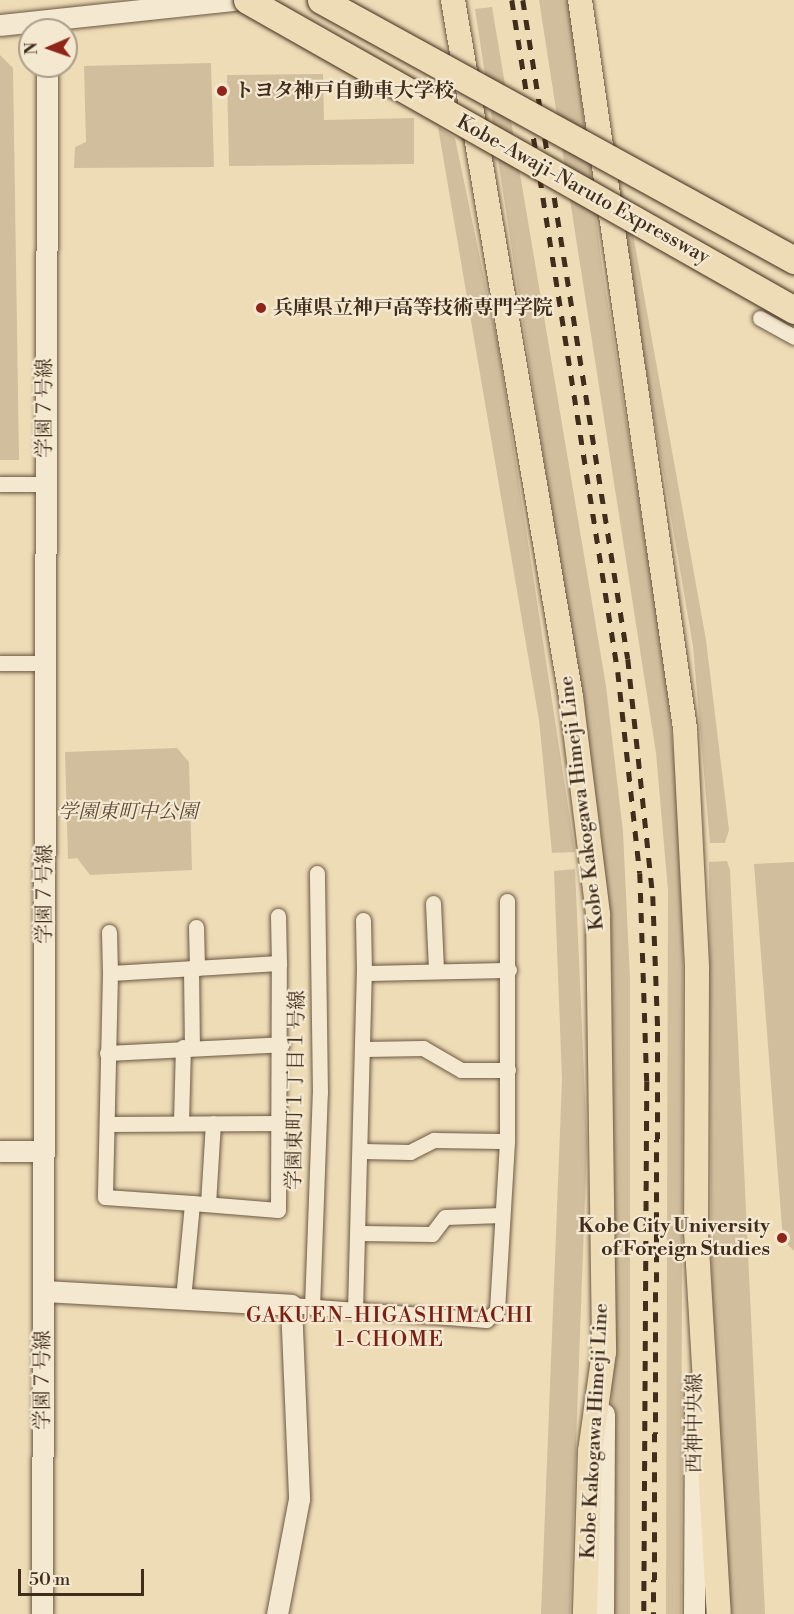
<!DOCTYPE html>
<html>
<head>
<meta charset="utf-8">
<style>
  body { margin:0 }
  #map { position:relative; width:794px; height:1614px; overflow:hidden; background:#eedcb7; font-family:"Libre Bodoni","Noto Serif JP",serif }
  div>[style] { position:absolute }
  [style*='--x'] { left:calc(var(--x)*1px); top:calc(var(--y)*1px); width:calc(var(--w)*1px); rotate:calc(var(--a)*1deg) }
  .green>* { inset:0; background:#d1be9d }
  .roads { filter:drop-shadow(0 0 2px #6c5943) drop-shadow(0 0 2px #6c5943) }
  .street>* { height:15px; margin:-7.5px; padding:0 7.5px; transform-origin:7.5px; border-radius:7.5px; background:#f4e8d0 }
  .secondary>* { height:21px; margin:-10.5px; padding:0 10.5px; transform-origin:10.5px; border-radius:10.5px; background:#f4e8d0 }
  .primary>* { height:24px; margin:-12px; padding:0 12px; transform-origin:12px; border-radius:12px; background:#eedcb7 }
  .rail>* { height:4.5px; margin-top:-2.25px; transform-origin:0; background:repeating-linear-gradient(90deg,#412d1c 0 10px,transparent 0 20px) }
  .bridges { filter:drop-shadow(0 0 2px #412d1c) drop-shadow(0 0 2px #412d1c) }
  .highway-bridge>* { height:27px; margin:-13.5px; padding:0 13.5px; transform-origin:13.5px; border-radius:13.5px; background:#eedcb7 }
  .dots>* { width:16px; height:16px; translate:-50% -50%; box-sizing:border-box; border:3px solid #f4e8d0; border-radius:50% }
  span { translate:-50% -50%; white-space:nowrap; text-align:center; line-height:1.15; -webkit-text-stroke:4.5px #f4e8d0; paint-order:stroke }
  .poi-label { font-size:20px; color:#412d1c; font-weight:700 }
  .left { translate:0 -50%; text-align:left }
  .right { translate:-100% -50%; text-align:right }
  .street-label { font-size:20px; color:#412d1c }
  .park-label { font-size:20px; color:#5e4a36; font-style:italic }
  .neighbourhood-label { font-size:21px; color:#7a1f14; letter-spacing:1.5px }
  .north { position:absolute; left:18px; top:18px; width:60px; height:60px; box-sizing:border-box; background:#f4e8d0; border:2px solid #ac9d88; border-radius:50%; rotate:268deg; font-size:16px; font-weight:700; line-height:24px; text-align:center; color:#412d1c }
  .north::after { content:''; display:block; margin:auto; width:21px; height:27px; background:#8f2418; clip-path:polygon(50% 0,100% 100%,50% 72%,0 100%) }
  .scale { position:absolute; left:18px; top:1569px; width:126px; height:27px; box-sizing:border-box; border:3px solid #412d1c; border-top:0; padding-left:8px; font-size:18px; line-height:21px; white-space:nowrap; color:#412d1c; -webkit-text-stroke:4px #f4e8d0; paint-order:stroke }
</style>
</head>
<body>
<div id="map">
  <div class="green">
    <div style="clip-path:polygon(539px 0,569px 0,602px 266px,665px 667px,676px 779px,683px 898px,681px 1614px,666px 1614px,668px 890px,656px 753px)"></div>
    <div style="clip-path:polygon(492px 7px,606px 686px,623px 832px,630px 979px,630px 1614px,611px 1614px,612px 979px,601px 832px,475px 9px)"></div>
    <div style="clip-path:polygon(0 55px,13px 68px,19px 460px,0 460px)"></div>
    <div style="clip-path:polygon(211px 63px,214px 167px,74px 168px,75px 147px,86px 142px,84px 66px)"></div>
    <div style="clip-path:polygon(323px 74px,324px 120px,414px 118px,414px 164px,229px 166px,227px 75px)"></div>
    <div style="clip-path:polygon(438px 127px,455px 138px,498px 345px,575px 852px,552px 853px,539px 720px)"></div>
    <div style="clip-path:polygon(622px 229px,633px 234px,706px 640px,729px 830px,725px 843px,710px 843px,693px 646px)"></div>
    <div style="clip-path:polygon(177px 748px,189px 762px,192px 870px,90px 875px,77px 858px,68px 859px,65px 752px)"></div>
    <div style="clip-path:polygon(727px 861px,730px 870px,765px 1614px,727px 1614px,712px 1348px,709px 862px)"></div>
    <div style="clip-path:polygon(794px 862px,794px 1251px,783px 1240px,754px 864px)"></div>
    <div style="clip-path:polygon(575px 869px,587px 1143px,570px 1609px,570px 1614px,541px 1614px,562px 1080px,554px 871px)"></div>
  </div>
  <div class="roads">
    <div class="street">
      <div style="--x:760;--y:318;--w:39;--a:29"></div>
      <div style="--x:0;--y:484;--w:45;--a:0"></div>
      <div style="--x:0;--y:663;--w:44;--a:0"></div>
      <div style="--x:433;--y:903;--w:67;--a:87.4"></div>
      <div style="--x:278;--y:916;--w:47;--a:88.8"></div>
      <div style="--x:363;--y:920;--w:53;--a:88.9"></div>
      <div style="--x:196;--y:927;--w:41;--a:88.6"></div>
      <div style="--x:109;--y:932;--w:41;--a:88.6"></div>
      <div style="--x:191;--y:968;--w:79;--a:89.3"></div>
      <div style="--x:365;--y:1049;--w:58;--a:-1"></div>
      <div style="--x:423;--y:1048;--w:44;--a:30.1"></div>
      <div style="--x:461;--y:1070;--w:47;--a:0"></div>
      <div style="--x:107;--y:1053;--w:175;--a:-2.9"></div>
      <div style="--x:181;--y:1122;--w:75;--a:-88.5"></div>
      <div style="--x:107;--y:1124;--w:174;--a:-0.3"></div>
      <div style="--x:363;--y:1151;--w:47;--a:1.2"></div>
      <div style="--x:410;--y:1152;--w:27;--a:-27"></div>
      <div style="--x:434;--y:1140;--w:73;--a:0.8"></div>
      <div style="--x:208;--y:1204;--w:81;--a:-86.5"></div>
      <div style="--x:360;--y:1233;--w:72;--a:0.8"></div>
      <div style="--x:432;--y:1234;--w:21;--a:-53"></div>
      <div style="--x:445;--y:1217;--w:57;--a:-2"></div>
      <div style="--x:183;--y:1299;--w:96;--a:-84.6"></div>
      <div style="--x:192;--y:1203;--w:86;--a:4.7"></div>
      <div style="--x:278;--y:1210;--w:247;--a:-89.8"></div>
      <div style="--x:279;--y:963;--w:169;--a:176.6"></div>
      <div style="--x:110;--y:973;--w:224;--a:91.3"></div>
      <div style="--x:105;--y:1197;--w:87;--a:3.9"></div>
      <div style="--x:291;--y:1305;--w:196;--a:4.4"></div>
      <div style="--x:486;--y:1320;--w:15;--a:-42"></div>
      <div style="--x:497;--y:1310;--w:169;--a:-86.6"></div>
      <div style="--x:507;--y:1141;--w:240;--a:-90"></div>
      <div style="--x:312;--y:1307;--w:214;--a:-87.9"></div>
      <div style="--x:320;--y:1093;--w:220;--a:-90.8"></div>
      <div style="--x:355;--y:1311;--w:338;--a:-88.5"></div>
      <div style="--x:364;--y:973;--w:145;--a:-1.2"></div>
    </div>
    <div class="secondary">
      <div style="--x:0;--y:25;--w:235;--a:-6.1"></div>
      <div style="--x:0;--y:1151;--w:44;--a:0"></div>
      <div style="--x:44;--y:1291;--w:247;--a:3.2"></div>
      <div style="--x:291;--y:1305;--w:194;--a:87.6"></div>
      <div style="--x:299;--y:1499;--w:117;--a:100.8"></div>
      <div style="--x:42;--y:1614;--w:1548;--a:-89.81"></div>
      <div style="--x:603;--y:1614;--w:200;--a:-89.7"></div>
      <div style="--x:694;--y:1614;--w:229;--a:-89.7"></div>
    </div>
    <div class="primary">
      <div style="--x:453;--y:0;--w:707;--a:80.39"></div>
      <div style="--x:571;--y:697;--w:219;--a:82.9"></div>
      <div style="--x:598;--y:914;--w:438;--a:89.2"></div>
      <div style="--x:604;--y:1352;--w:100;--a:98"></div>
      <div style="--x:590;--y:1451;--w:163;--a:91.8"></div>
      <div style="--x:580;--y:0;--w:737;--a:81.8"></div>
      <div style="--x:685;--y:729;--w:240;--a:87.1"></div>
      <div style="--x:697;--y:969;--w:262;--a:90.2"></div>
      <div style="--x:696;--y:1231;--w:384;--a:86.6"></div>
    </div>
  </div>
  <div class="rail">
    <div style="--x:512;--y:0;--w:680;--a:81.04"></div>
    <div style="--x:618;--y:672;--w:202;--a:83.8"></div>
    <div style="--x:640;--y:873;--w:208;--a:88.1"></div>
    <div style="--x:647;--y:1081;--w:533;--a:90.32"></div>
    <div style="--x:523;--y:0;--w:667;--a:80.95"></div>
    <div style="--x:628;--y:659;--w:238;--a:84"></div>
    <div style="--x:653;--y:896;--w:136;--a:87.9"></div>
    <div style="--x:658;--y:1032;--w:582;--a:90.39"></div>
  </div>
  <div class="bridges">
    <div class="highway-bridge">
      <div style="--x:247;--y:0;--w:629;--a:29.54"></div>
      <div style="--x:321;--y:0;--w:540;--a:28.8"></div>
    </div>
  </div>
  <div class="dots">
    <div style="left:222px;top:91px;background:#8f2418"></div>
    <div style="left:261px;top:308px;background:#8f2418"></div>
    <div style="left:782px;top:1238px;background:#8f2418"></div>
  </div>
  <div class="poi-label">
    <span class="left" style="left:234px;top:91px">トヨタ神戸自動車大学校</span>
    <span class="left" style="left:273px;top:308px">兵庫県立神戸高等技術専門学院</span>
    <span class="right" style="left:770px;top:1238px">Kobe City University<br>of Foreign Studies</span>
  </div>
  <div class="street-label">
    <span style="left:583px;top:190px;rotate:29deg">Kobe-Awaji-Naruto Expressway</span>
    <span style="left:45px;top:408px;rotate:-90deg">学園７号線</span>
    <span style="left:582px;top:803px;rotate:-97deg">Kobe Kakogawa Himeji Line</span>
    <span style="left:45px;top:894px;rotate:-90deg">学園７号線</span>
    <span style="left:296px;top:1090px;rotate:-89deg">学園東町１丁目１号線</span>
    <span style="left:43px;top:1380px;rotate:-90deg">学園７号線</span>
    <span style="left:695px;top:1423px;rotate:-90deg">西神中央線</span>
    <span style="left:595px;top:1431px;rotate:-87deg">Kobe Kakogawa Himeji Line</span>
  </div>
  <div class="park-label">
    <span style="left:128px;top:812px">学園東町中公園</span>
  </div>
  <div class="neighbourhood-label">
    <span style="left:390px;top:1328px">GAKUEN-HIGASHIMACHI<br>1-CHOME</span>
  </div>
  <div class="north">N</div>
  <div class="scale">50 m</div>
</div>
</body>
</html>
